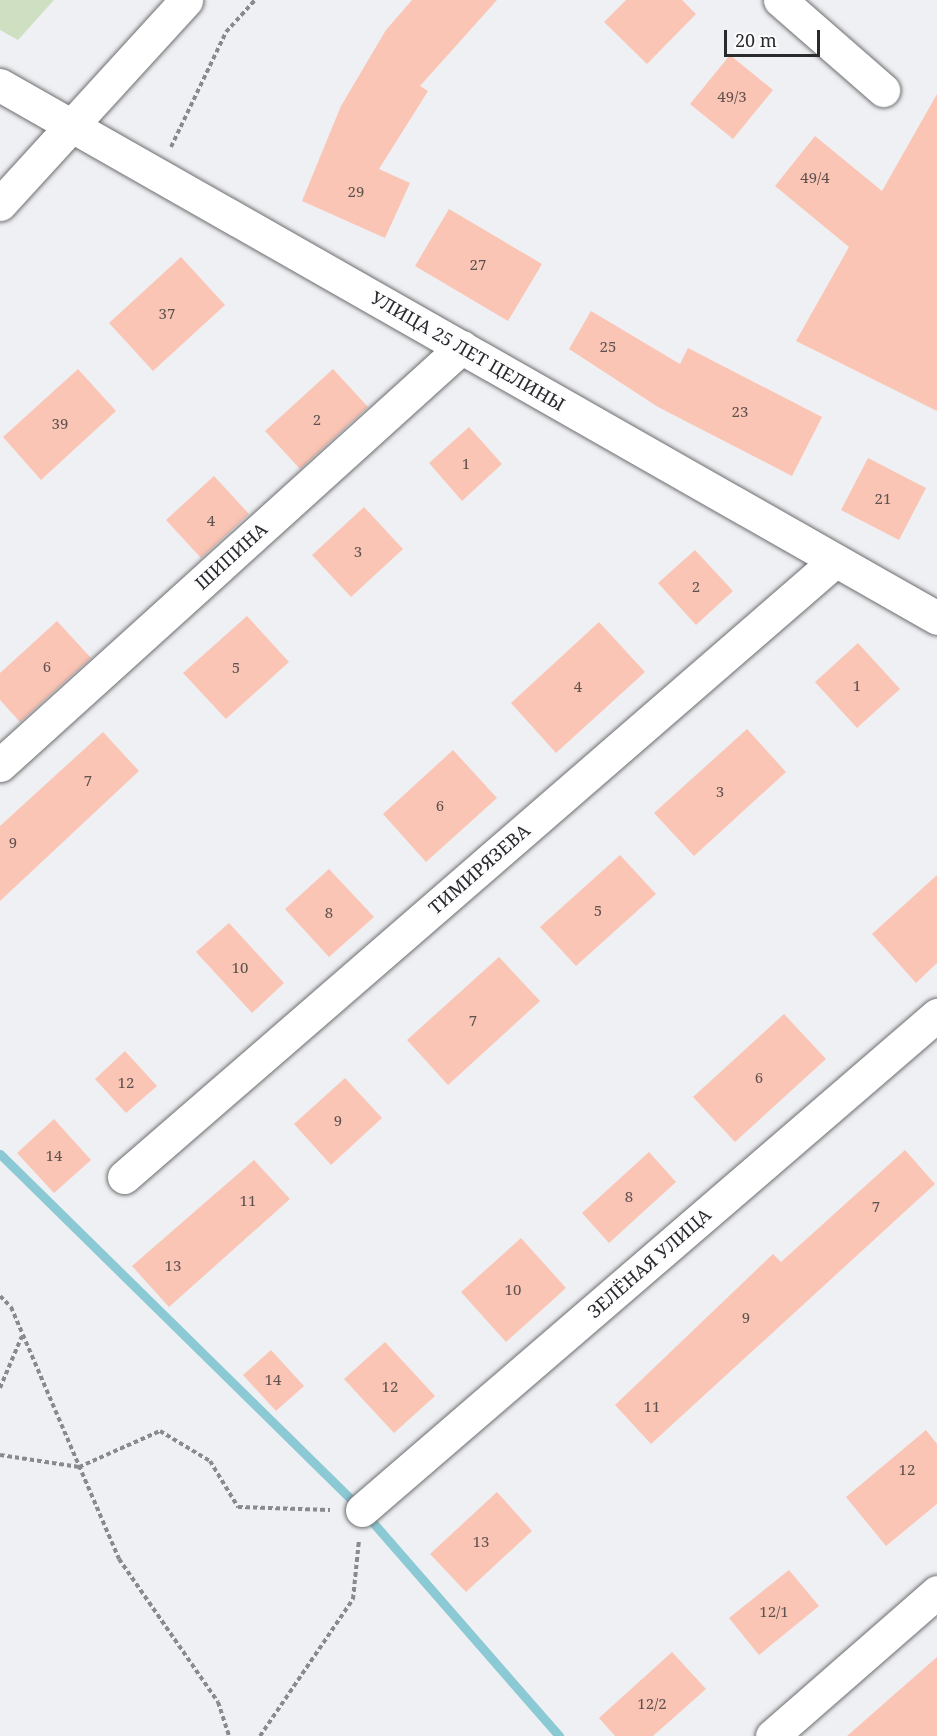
<!DOCTYPE html>
<html>
<head>
<meta charset="utf-8">
<style>
  body { margin:0 }
  #map { position:relative; width:937px; height:1736px; overflow:hidden; background:#eff0f3; font-family:"Noto Serif",serif }
  div>[style] { position:absolute }
  [style*='--x'] { left:calc(var(--x)*1px); top:calc(var(--y)*1px); width:calc(var(--w)*1px); rotate:calc(var(--a)*1deg) }
  .green>* { inset:0; background:#cedfc2 }
  .stream>* { height:9px; margin:-4.5px; padding:0 4.5px; transform-origin:4.5px; border-radius:4.5px; background:#8bc9d4 }
  .building>* { inset:0; background:#fbc5b5 }
  .path>* { height:4px; margin-top:-2px; transform-origin:0; background:repeating-linear-gradient(90deg,#898a8c 0 4.5px,transparent 0 7.5px) }
  .roads { filter:drop-shadow(0 0 2px #6e6e71) drop-shadow(0 0 2px #6e6e71) }
  .minor>* { height:33px; margin:-16.5px; padding:0 16.5px; transform-origin:16.5px; border-radius:16.5px; background:#fff }
  span { translate:-50% -50%; white-space:nowrap; text-align:center; line-height:1.15; -webkit-text-stroke:4.5px #fdfdff; paint-order:stroke }
  .number-label { font-size:15px; color:#5e514e }
  .number-label span { -webkit-text-stroke-width:0 }
  .street-label { font-size:18px; color:#292a2b }
  .scale { position:absolute; left:724px; top:30px; width:96px; height:27px; box-sizing:border-box; border:3px solid #292a2b; border-top:0; padding-left:8px; font-size:18px; line-height:21px; white-space:nowrap; color:#292a2b; -webkit-text-stroke:4px #fdfdff; paint-order:stroke }
</style>
</head>
<body>
<div id="map">
  <div class="green">
    <div style="clip-path:polygon(0 0,54px 0,18px 40px,0 30px)"></div>
  </div>
  <div class="stream">
    <div style="--x:0;--y:1154;--w:508;--a:44.52"></div>
    <div style="--x:362;--y:1510;--w:300;--a:48.9"></div>
  </div>
  <div class="building">
    <div style="clip-path:polygon(412px 0,497px 0,420px 86px,428px 91px,379px 169px,410px 183px,385px 238px,302px 201px,341px 106px,386px 30px)"></div>
    <div style="clip-path:polygon(626px 0,682px 0,696px 14px,647px 64px,604px 22px)"></div>
    <div style="clip-path:polygon(730px 55px,773px 90px,733px 139px,690px 104px)"></div>
    <div style="clip-path:polygon(937px 94px,937px 411px,796px 341px,849px 247px,775px 186px,815px 136px,882px 191px)"></div>
    <div style="clip-path:polygon(449px 209px,542px 264px,508px 321px,415px 266px)"></div>
    <div style="clip-path:polygon(181px 257px,225px 305px,153px 371px,109px 323px)"></div>
    <div style="clip-path:polygon(591px 311px,680px 364px,688px 348px,822px 417px,792px 476px,658px 407px,569px 349px)"></div>
    <div style="clip-path:polygon(78px 369px,116px 411px,41px 480px,3px 437px)"></div>
    <div style="clip-path:polygon(333px 369px,368px 407px,300px 469px,265px 431px)"></div>
    <div style="clip-path:polygon(469px 427px,502px 464px,462px 501px,429px 463px)"></div>
    <div style="clip-path:polygon(868px 458px,926px 488px,899px 540px,841px 510px)"></div>
    <div style="clip-path:polygon(214px 476px,249px 514px,201px 558px,166px 520px)"></div>
    <div style="clip-path:polygon(364px 507px,403px 549px,351px 597px,312px 555px)"></div>
    <div style="clip-path:polygon(695px 550px,733px 591px,696px 625px,658px 583px)"></div>
    <div style="clip-path:polygon(247px 616px,289px 662px,226px 719px,183px 673px)"></div>
    <div style="clip-path:polygon(57px 621px,91px 658px,20px 722px,0 700px,0 673px)"></div>
    <div style="clip-path:polygon(599px 622px,645px 672px,556px 753px,511px 703px)"></div>
    <div style="clip-path:polygon(858px 643px,900px 689px,857px 728px,815px 682px)"></div>
    <div style="clip-path:polygon(747px 729px,786px 772px,694px 856px,654px 813px)"></div>
    <div style="clip-path:polygon(103px 732px,139px 771px,0 901px,0 826px)"></div>
    <div style="clip-path:polygon(453px 750px,497px 798px,426px 862px,383px 814px)"></div>
    <div style="clip-path:polygon(620px 855px,656px 894px,576px 966px,540px 927px)"></div>
    <div style="clip-path:polygon(329px 869px,374px 917px,329px 957px,285px 909px)"></div>
    <div style="clip-path:polygon(937px 875px,937px 963px,916px 983px,872px 934px)"></div>
    <div style="clip-path:polygon(229px 923px,284px 983px,252px 1013px,196px 952px)"></div>
    <div style="clip-path:polygon(499px 957px,540px 1001px,448px 1085px,407px 1040px)"></div>
    <div style="clip-path:polygon(784px 1014px,826px 1059px,735px 1142px,693px 1097px)"></div>
    <div style="clip-path:polygon(125px 1051px,157px 1086px,126px 1113px,95px 1079px)"></div>
    <div style="clip-path:polygon(345px 1078px,382px 1118px,331px 1165px,294px 1124px)"></div>
    <div style="clip-path:polygon(54px 1119px,91px 1160px,54px 1193px,17px 1153px)"></div>
    <div style="clip-path:polygon(905px 1150px,935px 1184px,651px 1444px,615px 1405px,773px 1254px,781px 1262px)"></div>
    <div style="clip-path:polygon(649px 1152px,676px 1182px,609px 1243px,582px 1213px)"></div>
    <div style="clip-path:polygon(254px 1160px,290px 1199px,169px 1307px,132px 1266px)"></div>
    <div style="clip-path:polygon(521px 1238px,566px 1288px,506px 1342px,461px 1292px)"></div>
    <div style="clip-path:polygon(385px 1342px,435px 1396px,394px 1433px,344px 1379px)"></div>
    <div style="clip-path:polygon(271px 1350px,304px 1386px,276px 1411px,243px 1375px)"></div>
    <div style="clip-path:polygon(926px 1430px,937px 1444px,937px 1504px,886px 1546px,846px 1497px)"></div>
    <div style="clip-path:polygon(497px 1492px,532px 1531px,466px 1592px,430px 1554px)"></div>
    <div style="clip-path:polygon(789px 1570px,819px 1606px,759px 1655px,729px 1618px)"></div>
    <div style="clip-path:polygon(672px 1652px,706px 1689px,653px 1736px,615px 1736px,599px 1718px)"></div>
    <div style="clip-path:polygon(937px 1657px,937px 1736px,847px 1736px)"></div>
  </div>
  <div class="path">
    <div style="--x:171;--y:147;--w:127;--a:-64.4"></div>
    <div style="--x:226;--y:32;--w:43;--a:-47.8"></div>
    <div style="--x:0;--y:1296;--w:16;--a:45"></div>
    <div style="--x:11;--y:1307;--w:274;--a:66.8"></div>
    <div style="--x:119;--y:1559;--w:174;--a:55.3"></div>
    <div style="--x:218;--y:1702;--w:36;--a:72"></div>
    <div style="--x:0;--y:1388;--w:56;--a:-67.1"></div>
    <div style="--x:0;--y:1455;--w:80;--a:8.6"></div>
    <div style="--x:79;--y:1467;--w:89;--a:-24"></div>
    <div style="--x:160;--y:1431;--w:58;--a:31"></div>
    <div style="--x:210;--y:1461;--w:54;--a:58.7"></div>
    <div style="--x:238;--y:1507;--w:92;--a:1.9"></div>
    <div style="--x:260;--y:1736;--w:166;--a:-55.8"></div>
    <div style="--x:353;--y:1599;--w:59;--a:-84.2"></div>
  </div>
  <div class="roads">
    <div class="minor">
      <div style="--x:780;--y:0;--w:137;--a:41.1"></div>
      <div style="--x:0;--y:85;--w:1078;--a:29.63"></div>
      <div style="--x:0;--y:204;--w:276;--a:-47.6"></div>
      <div style="--x:0;--y:765;--w:623;--a:-42.14"></div>
      <div style="--x:124;--y:1177;--w:941;--a:-40.91"></div>
      <div style="--x:362;--y:1510;--w:759;--a:-40.72"></div>
      <div style="--x:772;--y:1736;--w:219;--a:-41.1"></div>
    </div>
  </div>
  <div class="number-label">
    <span style="left:732px;top:97px">49/3</span>
    <span style="left:815px;top:178px">49/4</span>
    <span style="left:356px;top:192px">29</span>
    <span style="left:478px;top:265px">27</span>
    <span style="left:167px;top:314px">37</span>
    <span style="left:608px;top:347px">25</span>
    <span style="left:740px;top:412px">23</span>
    <span style="left:317px;top:420px">2</span>
    <span style="left:60px;top:424px">39</span>
    <span style="left:466px;top:464px">1</span>
    <span style="left:883px;top:499px">21</span>
    <span style="left:211px;top:521px">4</span>
    <span style="left:358px;top:552px">3</span>
    <span style="left:696px;top:587px">2</span>
    <span style="left:47px;top:667px">6</span>
    <span style="left:236px;top:668px">5</span>
    <span style="left:857px;top:686px">1</span>
    <span style="left:578px;top:687px">4</span>
    <span style="left:88px;top:781px">7</span>
    <span style="left:720px;top:792px">3</span>
    <span style="left:440px;top:806px">6</span>
    <span style="left:13px;top:843px">9</span>
    <span style="left:598px;top:911px">5</span>
    <span style="left:329px;top:913px">8</span>
    <span style="left:240px;top:968px">10</span>
    <span style="left:473px;top:1021px">7</span>
    <span style="left:759px;top:1078px">6</span>
    <span style="left:126px;top:1083px">12</span>
    <span style="left:338px;top:1121px">9</span>
    <span style="left:54px;top:1156px">14</span>
    <span style="left:629px;top:1197px">8</span>
    <span style="left:248px;top:1201px">11</span>
    <span style="left:876px;top:1207px">7</span>
    <span style="left:173px;top:1266px">13</span>
    <span style="left:513px;top:1290px">10</span>
    <span style="left:746px;top:1318px">9</span>
    <span style="left:273px;top:1380px">14</span>
    <span style="left:390px;top:1387px">12</span>
    <span style="left:652px;top:1407px">11</span>
    <span style="left:907px;top:1470px">12</span>
    <span style="left:481px;top:1542px">13</span>
    <span style="left:774px;top:1612px">12/1</span>
    <span style="left:652px;top:1704px">12/2</span>
  </div>
  <div class="street-label">
    <span style="left:468px;top:351px;rotate:30deg">УЛИЦА 25 ЛЕТ ЦЕЛИНЫ</span>
    <span style="left:231px;top:556px;rotate:-42deg">ШИПИНА</span>
    <span style="left:479px;top:869px;rotate:-41deg">ТИМИРЯЗЕВА</span>
    <span style="left:649px;top:1263px;rotate:-41deg">ЗЕЛЁНАЯ УЛИЦА</span>
  </div>
  <div class="scale">20 m</div>
</div>
</body>
</html>
